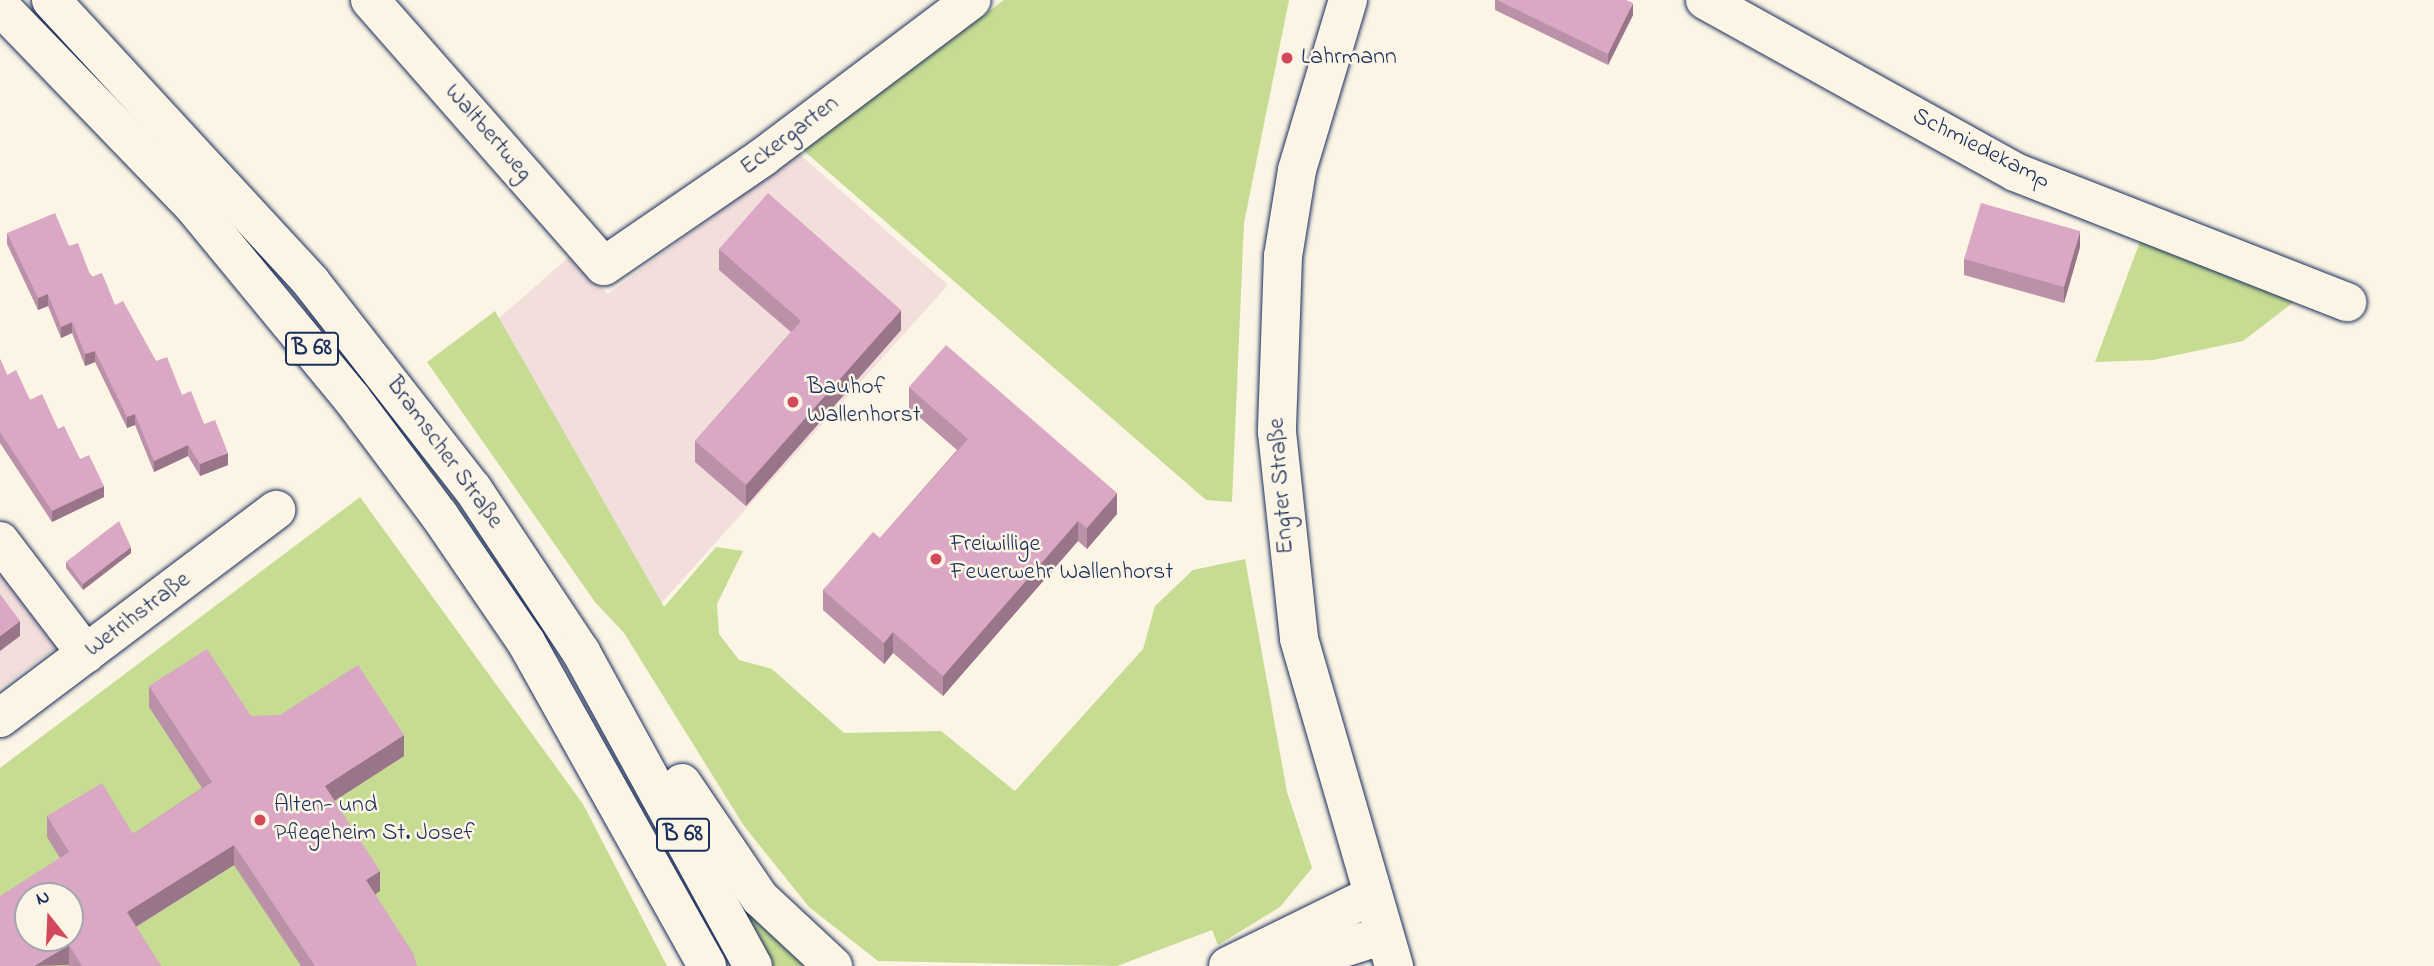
<!DOCTYPE html>
<html>
<head>
<meta charset="utf-8">
<style>
  body { margin:0 }
  #map { position:relative; width:2434px; height:966px; overflow:hidden; background:#fcf5e5; font-family:"Indie Flower",sans-serif }
  div>[style] { position:absolute }
  [style*='--x'] { left:calc(var(--x)*1px); top:calc(var(--y)*1px); width:calc(var(--w)*1px); rotate:calc(var(--a)*1deg) }
  .built>* { inset:0; background:#f2dedb }
  .green>* { inset:0; background:#c6dc92 }
  .roads { filter:drop-shadow(0 0 2px #1b2f5e) drop-shadow(0 0 2px #1b2f5e) }
  .minor>* { height:38px; margin:-19px; padding:0 19px; transform-origin:19px; border-radius:19px; background:#fcf5e5 }
  .secondary>* { height:38px; margin:-19px; padding:0 19px; transform-origin:19px; border-radius:19px; background:#fcf5e5 }
  .trunk>* { height:38px; margin:-19px; padding:0 19px; transform-origin:19px; border-radius:19px; background:#fcf5e5 }
  .wall>* { inset:0; background:#bb90a9 }
  .shaded-wall>* { inset:0; background:#99758a }
  .building>* { inset:0; background:#daa7c5 }
  .dots>* { width:19px; height:19px; translate:-50% -50%; box-sizing:border-box; border:4px solid #fcf5e5; border-radius:50% }
  span { translate:-50% -50%; white-space:nowrap; text-align:center; line-height:1.15; -webkit-text-stroke:5px #fcf5e5; paint-order:stroke }
  .shield-label span { padding:2px 5px; background:#fcf5e5; border:2px solid; border-radius:5px; -webkit-text-stroke-width:0 }
  .shield-label { font-size:23px; color:#1b2f5e; font-weight:700 }
  .poi-label { font-size:24px; color:#1b2f5e }
  .left { translate:0 -50%; text-align:left }
  .street-label { font-size:24px; color:#1b2f5e }
  .north { position:absolute; left:14px; top:882px; width:70px; height:70px; box-sizing:border-box; background:#fcf5e5; border:2px solid #a2a6af; border-radius:50%; rotate:342deg; font-size:19px; font-weight:700; line-height:28px; text-align:center; color:#1b2f5e }
  .north::after { content:''; display:block; margin:auto; width:24px; height:32px; background:#d1495b; clip-path:polygon(50% 0,100% 100%,50% 72%,0 100%) }
</style>
</head>
<body>
<div id="map">
  <div class="built">
    <div style="clip-path:polygon(798px 153px,948px 285px,654px 611px,491px 325px,569px 257px,608px 294px)"></div>
    <div style="clip-path:polygon(0 564px,61px 644px,0 688px)"></div>
  </div>
  <div class="green">
    <div style="clip-path:polygon(1004px 0,1289px 0,1244px 223px,1232px 502px,1206px 500px,803px 150px)"></div>
    <div style="clip-path:polygon(2147px 223px,2308px 291px,2243px 341px,2153px 360px,2095px 362px)"></div>
    <div style="clip-path:polygon(495px 311px,664px 607px,716px 547px,743px 551px,717px 604px,719px 634px,739px 660px,772px 669px,844px 733px,941px 731px,1015px 791px,1143px 649px,1155px 606px,1193px 570px,1245px 559px,1287px 792px,1312px 868px,1280px 907px,1218px 945px,1212px 930px,1117px 966px,878px 961px,809px 907px,744px 826px,624px 633px,595px 602px,427px 362px)"></div>
    <div style="clip-path:polygon(evenodd,360px 497px,583px 804px,667px 966px,0 966px,0 768px,360px 497px,28px 896px,70px 896px,70px 938px,28px 938px,28px 896px)"></div>
    <div style="clip-path:polygon(732px 886px,807px 966px,772px 966px)"></div>
  </div>
  <div class="roads">
    <div class="minor">
      <div style="--x:370;--y:0;--w:354;--a:48.7"></div>
      <div style="--x:604;--y:266;--w:193;--a:-34.4"></div>
      <div style="--x:763;--y:157;--w:261;--a:-37"></div>
      <div style="--x:1705;--y:0;--w:355;--a:29"></div>
      <div style="--x:2015;--y:172;--w:357;--a:21.4"></div>
      <div style="--x:0;--y:541;--w:142;--a:52.7"></div>
      <div style="--x:0;--y:718;--w:346;--a:-37"></div>
    </div>
    <div class="secondary">
      <div style="--x:1348;--y:0;--w:177;--a:106.7"></div>
      <div style="--x:1297;--y:170;--w:87;--a:99.2"></div>
      <div style="--x:1283;--y:256;--w:176;--a:92"></div>
      <div style="--x:1277;--y:432;--w:208;--a:83.9"></div>
      <div style="--x:1299;--y:639;--w:341;--a:73.8"></div>
    </div>
    <div class="trunk">
      <div style="--x:51;--y:0;--w:384;--a:47.3"></div>
      <div style="--x:311;--y:282;--w:263;--a:52"></div>
      <div style="--x:473;--y:489;--w:196;--a:56.5"></div>
      <div style="--x:581;--y:652;--w:358;--a:61.3"></div>
      <div style="--x:0;--y:6;--w:278;--a:46"></div>
      <div style="--x:193;--y:206;--w:251;--a:50.5"></div>
      <div style="--x:353;--y:400;--w:144;--a:53.2"></div>
      <div style="--x:439;--y:515;--w:154;--a:55.6"></div>
      <div style="--x:526;--y:642;--w:371;--a:60.8"></div>
      <div style="--x:682;--y:783;--w:139;--a:55.9"></div>
      <div style="--x:760;--y:898;--w:100;--a:43"></div>
      <div style="--x:1258;--y:962;--w:77;--a:-8.2"></div>
      <div style="--x:1334;--y:951;--w:52;--a:-17.7"></div>
      <div style="--x:1228;--y:966;--w:159;--a:-26.1"></div>
    </div>
  </div>
  <div class="wall">
    <div style="clip-path:polygon(1495px 0,1626px 0,1633px 15px,1608px 65px,1495px 10px)"></div>
    <div style="clip-path:polygon(7px 233px,69px 246px,204px 424px,228px 465px,200px 476px,188px 456px,154px 472px,135px 425px,127px 428px,95px 362px,85px 366px,72px 333px,61px 338px,48px 306px,38px 310px,7px 244px)"></div>
    <div style="clip-path:polygon(2080px 247px,2064px 303px,1964px 275px,1964px 259px)"></div>
    <div style="clip-path:polygon(719px 249px,901px 330px,746px 506px,695px 462px,695px 441px,791px 332px,719px 270px)"></div>
    <div style="clip-path:polygon(0 359px,7px 375px,58px 429px,80px 459px,104px 497px,52px 522px,0 443px)"></div>
    <div style="clip-path:polygon(909px 387px,1117px 514px,1087px 549px,1078px 541px,943px 696px,893px 653px,884px 664px,823px 610px,823px 590px,880px 538px,957px 450px,909px 408px)"></div>
    <div style="clip-path:polygon(131px 553px,83px 590px,66px 568px,66px 562px)"></div>
    <div style="clip-path:polygon(149px 686px,251px 716px,404px 756px,334px 801px,380px 891px,375px 894px,417px 966px,301px 966px,234px 865px,136px 927px,161px 966px,69px 966px,60px 858px,47px 837px,47px 816px,133px 834px,202px 788px,149px 707px)"></div>
  </div>
  <div class="shaded-wall">
    <div style="clip-path:polygon(1633px 3px,1633px 15px,1608px 65px,1608px 54px)"></div>
    <div style="clip-path:polygon(2080px 231px,2080px 247px,2064px 303px,2064px 287px)"></div>
    <div style="clip-path:polygon(48px 294px,48px 306px,38px 310px,38px 298px)"></div>
    <div style="clip-path:polygon(901px 310px,901px 330px,746px 506px,746px 485px)"></div>
    <div style="clip-path:polygon(72px 322px,72px 333px,61px 338px,61px 327px)"></div>
    <div style="clip-path:polygon(95px 351px,95px 362px,85px 366px,85px 354px)"></div>
    <div style="clip-path:polygon(135px 414px,135px 425px,127px 428px,127px 417px)"></div>
    <div style="clip-path:polygon(188px 445px,188px 456px,154px 472px,154px 461px)"></div>
    <div style="clip-path:polygon(228px 453px,228px 465px,200px 476px,200px 464px)"></div>
    <div style="clip-path:polygon(104px 486px,104px 497px,52px 522px,52px 511px)"></div>
    <div style="clip-path:polygon(1117px 493px,1117px 514px,1087px 549px,1087px 528px)"></div>
    <div style="clip-path:polygon(1078px 521px,1078px 541px,943px 696px,943px 676px)"></div>
    <div style="clip-path:polygon(131px 547px,131px 553px,83px 590px,83px 584px)"></div>
    <div style="clip-path:polygon(20px 621px,20px 636px,0 651px,0 636px)"></div>
    <div style="clip-path:polygon(893px 632px,893px 653px,884px 664px,884px 643px)"></div>
    <div style="clip-path:polygon(404px 735px,404px 756px,325px 807px,325px 786px)"></div>
    <div style="clip-path:polygon(234px 845px,234px 865px,127px 932px,127px 912px)"></div>
    <div style="clip-path:polygon(380px 871px,380px 891px,366px 901px,366px 880px)"></div>
    <div style="clip-path:polygon(69px 945px,69px 965px,34px 966px)"></div>
  </div>
  <div class="building">
    <div style="clip-path:polygon(1497px 0,1626px 0,1633px 3px,1608px 54px)"></div>
    <div style="clip-path:polygon(768px 193px,901px 310px,746px 485px,695px 441px,801px 321px,719px 249px)"></div>
    <div style="clip-path:polygon(1981px 203px,2080px 231px,2064px 287px,1964px 259px)"></div>
    <div style="clip-path:polygon(55px 213px,69px 246px,78px 243px,91px 277px,102px 273px,115px 305px,123px 301px,156px 361px,167px 357px,182px 395px,191px 391px,204px 424px,215px 420px,228px 453px,200px 464px,188px 445px,154px 461px,135px 414px,127px 417px,95px 351px,85px 354px,72px 322px,61px 327px,48px 294px,38px 298px,7px 233px)"></div>
    <div style="clip-path:polygon(946px 345px,1117px 493px,1087px 528px,1078px 521px,943px 676px,893px 632px,884px 643px,823px 590px,873px 532px,880px 538px,968px 439px,909px 387px)"></div>
    <div style="clip-path:polygon(0 359px,7px 375px,16px 370px,30px 400px,42px 394px,58px 429px,64px 426px,80px 459px,89px 455px,104px 486px,52px 511px,0 432px)"></div>
    <div style="clip-path:polygon(119px 521px,131px 547px,83px 584px,66px 562px)"></div>
    <div style="clip-path:polygon(0 594px,20px 621px,0 636px)"></div>
    <div style="clip-path:polygon(evenodd,207px 649px,251px 716px,280px 715px,358px 665px,404px 735px,325px 786px,380px 871px,366px 880px,413px 953px,417px 966px,315px 966px,234px 845px,127px 912px,161px 966px,82px 966px,69px 945px,34px 966px,0 966px,0 896px,69px 852px,47px 816px,102px 783px,133px 834px,212px 782px,149px 686px,207px 649px,28px 896px,70px 896px,70px 938px,28px 938px,28px 896px)"></div>
  </div>
  <div class="dots">
    <div style="left:1287px;top:58px;background:#d1495b"></div>
    <div style="left:793px;top:402px;background:#d1495b"></div>
    <div style="left:936px;top:559px;background:#d1495b"></div>
    <div style="left:260px;top:820px;background:#d1495b"></div>
  </div>
  <div class="shield-label">
    <span style="left:312px;top:349px">B 68</span>
    <span style="left:683px;top:835px">B 68</span>
  </div>
  <div class="poi-label">
    <span class="left" style="left:1301px;top:58px">Lahrmann</span>
    <span class="left" style="left:807px;top:402px">Bauhof<br>Wallenhorst</span>
    <span class="left" style="left:950px;top:559px">Freiwillige<br>Feuerwehr Wallenhorst</span>
    <span class="left" style="left:274px;top:820px">Alten- und<br>Pflegeheim St. Josef</span>
  </div>
  <div class="street-label">
    <span style="left:488px;top:133px;rotate:49deg">Waltbertweg</span>
    <span style="left:790px;top:136px;rotate:-37deg">Eckergarten</span>
    <span style="left:1981px;top:149px;rotate:27deg">Schmiedekamp</span>
    <span style="left:444px;top:453px;rotate:54deg">Bramscher Straße</span>
    <span style="left:1282px;top:486px;rotate:-94deg">Engter Straße</span>
    <span style="left:138px;top:615px;rotate:-37deg">Wetrihstraße</span>
  </div>
  <div class="north">N</div>
</div>
</body>
</html>
